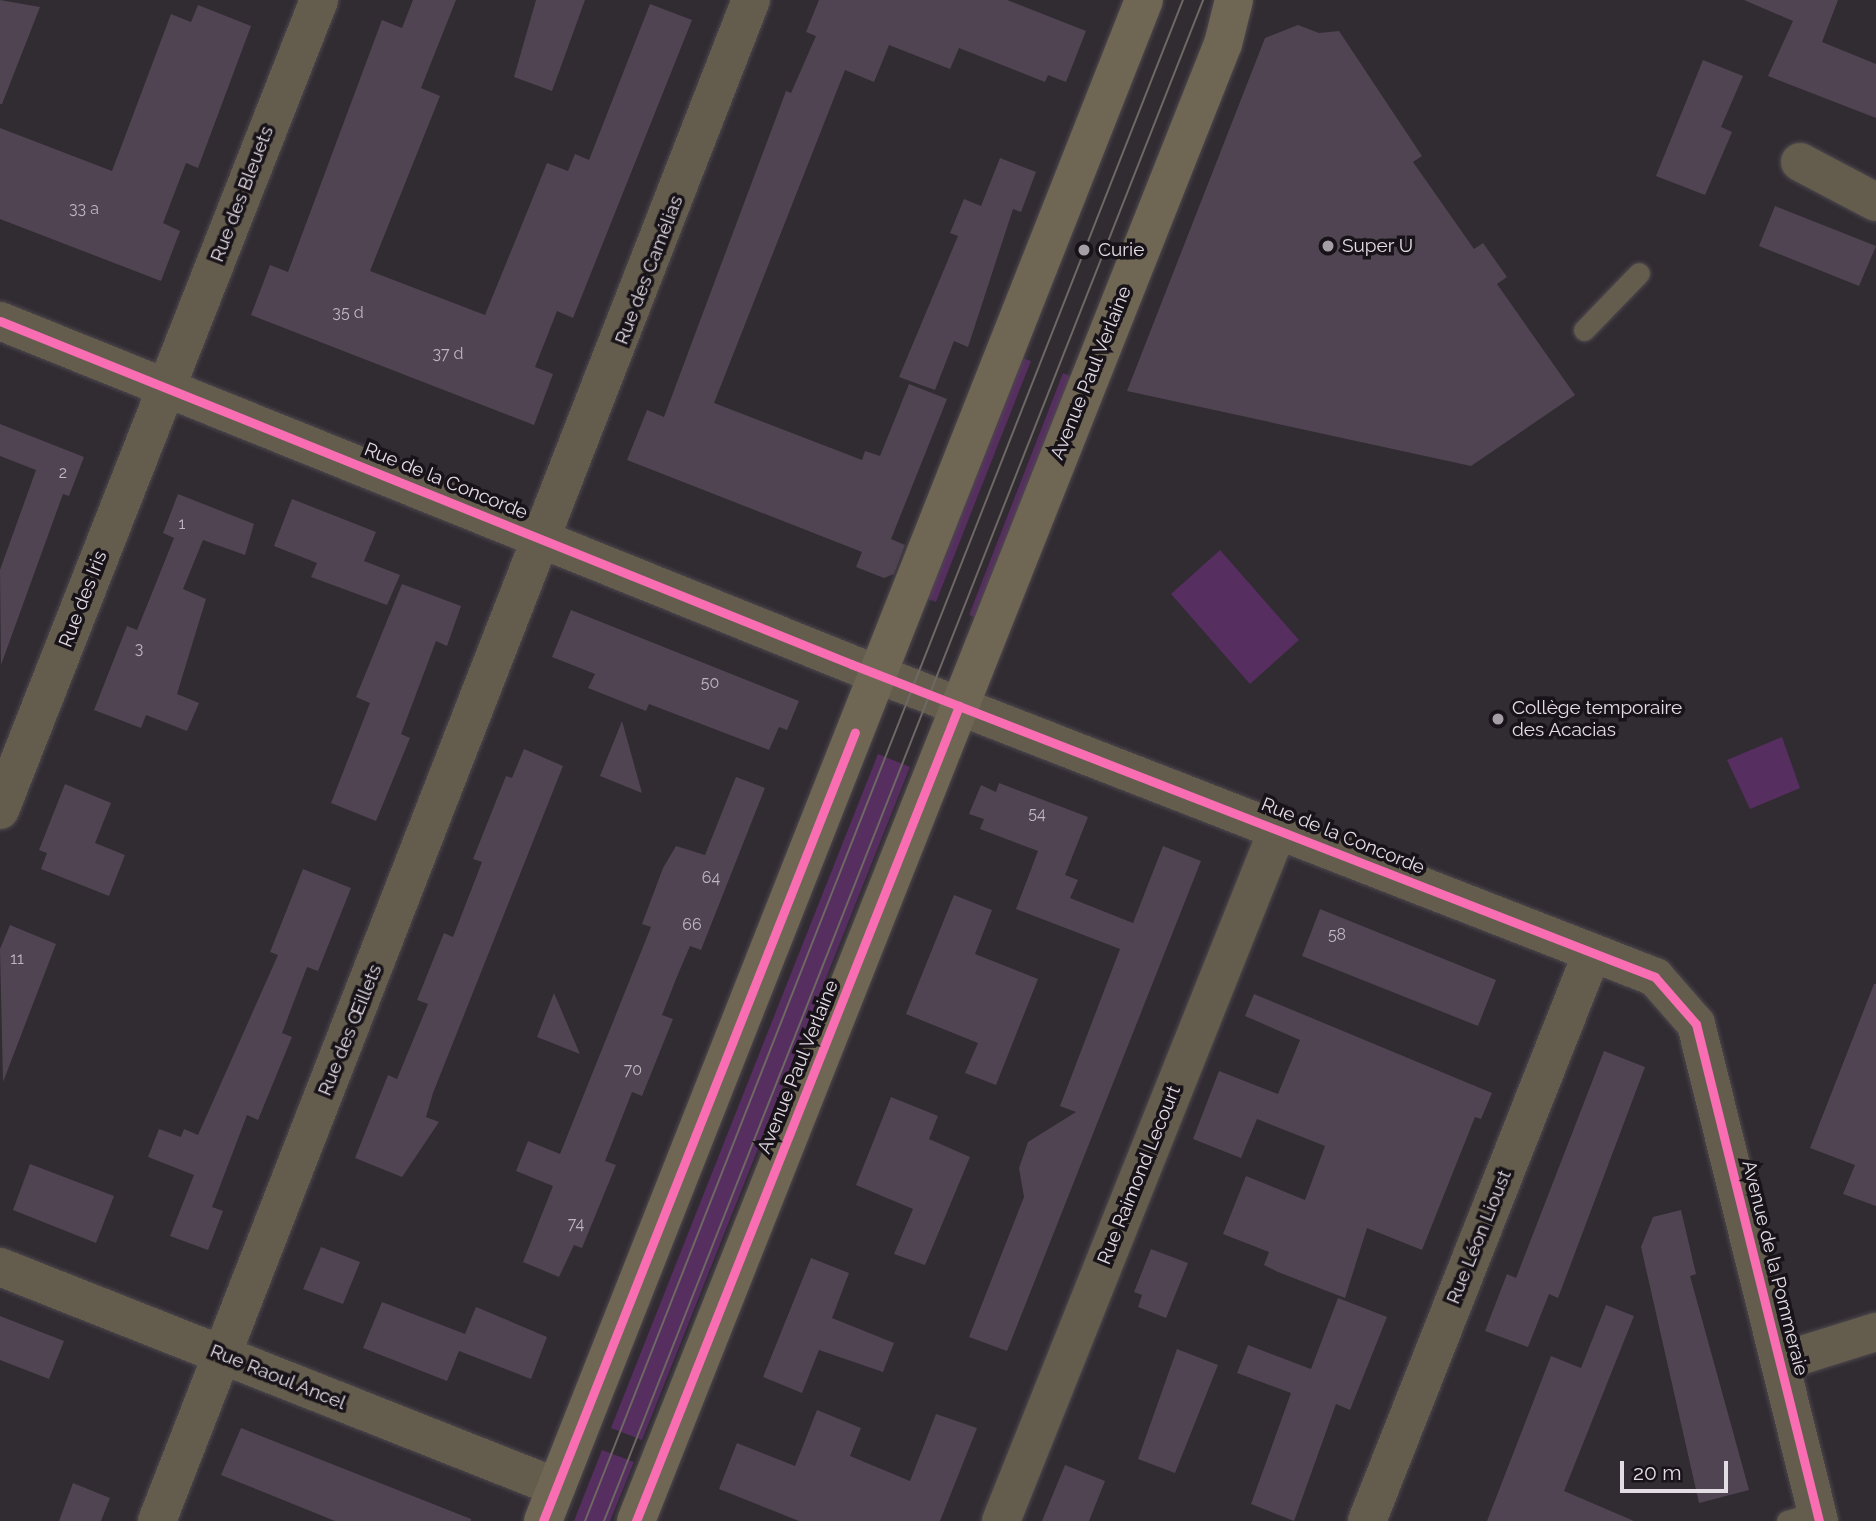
<!DOCTYPE html>
<html>
<head>
<meta charset="utf-8">
<style>
  body { margin:0 }
  #map { position:relative; width:1876px; height:1521px; overflow:hidden; background:#312b32; font-family:Raleway,sans-serif }
  div>[style] { position:absolute }
  [style*='--x'] { left:calc(var(--x)*1px); top:calc(var(--y)*1px); width:calc(var(--w)*1px); rotate:calc(var(--a)*1deg) }
  .green>* { inset:0; background:#572e60 }
  .building>* { inset:0; background:#504453 }
  .roads { filter:drop-shadow(0 0 2px #4d484e) drop-shadow(0 0 2px #4d484e) }
  .lane>* { height:21px; margin:-10.5px; padding:0 10.5px; transform-origin:10.5px; border-radius:10.5px; background:#645d4e }
  .street>* { height:38px; margin:-19px; padding:0 19px; transform-origin:19px; border-radius:19px; background:#645d4e }
  .secondary>* { height:38px; margin:-19px; padding:0 19px; transform-origin:19px; border-radius:19px; background:#6f6654 }
  .tram>* { height:2px; margin:-1px; padding:0 1px; transform-origin:1px; border-radius:1px; background:#6d6863 }
  .cycleway>* { height:9px; margin:-4.5px; padding:0 4.5px; transform-origin:4.5px; border-radius:4.5px; background:#f96db3 }
  .dots>* { width:19px; height:19px; translate:-50% -50%; box-sizing:border-box; border:4px solid #181319; border-radius:50% }
  span { translate:-50% -50%; white-space:nowrap; text-align:center; line-height:1.15; -webkit-text-stroke:7px #181319; paint-order:stroke }
  .number-label { font-size:16px; color:#beb6c0 }
  .number-label span { -webkit-text-stroke-width:0 }
  .street-label { font-size:19px; color:#e3dce5 }
  .poi-label { font-size:19px; color:#e3dce5 }
  .left { translate:0 -50%; text-align:left }
  .scale { position:absolute; left:1620px; top:1461px; width:108px; height:32px; box-sizing:border-box; border:4px solid #e3dce5; border-top:0; padding-left:9px; font-size:21px; line-height:24px; white-space:nowrap; color:#e3dce5; -webkit-text-stroke:5px #181319; paint-order:stroke }
</style>
</head>
<body>
<div id="map">
  <div class="green">
    <div style="clip-path:polygon(1015px 355px,1031px 361px,936px 602px,920px 596px)"></div>
    <div style="clip-path:polygon(1063px 373px,1079px 380px,984px 621px,969px 615px)"></div>
    <div style="clip-path:polygon(1220px 550px,1299px 640px,1250px 684px,1171px 594px)"></div>
    <div style="clip-path:polygon(1782px 737px,1800px 788px,1750px 809px,1727px 760px)"></div>
    <div style="clip-path:polygon(878px 754px,910px 767px,642px 1440px,611px 1428px)"></div>
    <div style="clip-path:polygon(602px 1450px,634px 1462px,610px 1521px,574px 1521px)"></div>
  </div>
  <div class="building">
    <div style="clip-path:polygon(0 0,40px 7px,2px 104px,0 104px)"></div>
    <div style="clip-path:polygon(413px 0,456px 0,421px 88px,440px 96px,370px 271px,485px 315px,547px 163px,568px 171px,575px 154px,589px 160px,650px 4px,692px 20px,573px 318px,557px 311px,535px 367px,553px 374px,534px 425px,251px 315px,270px 265px,288px 272px,382px 20px,402px 28px)"></div>
    <div style="clip-path:polygon(536px 0,585px 0,552px 91px,514px 77px)"></div>
    <div style="clip-path:polygon(819px 0,1007px 0,1086px 31px,1066px 82px,1048px 75px,1045px 82px,959px 48px,950px 69px,889px 45px,874px 82px,845px 70px,714px 403px,862px 460px,865px 451px,880px 456px,909px 384px,947px 399px,891px 539px,905px 545px,894px 574px,884px 578px,856px 567px,862px 552px,627px 460px,647px 410px,664px 417px,786px 91px,791px 93px,816px 36px,806px 32px)"></div>
    <div style="clip-path:polygon(1744px 0,1838px 0,1822px 42px,1876px 64px,1876px 118px,1768px 76px,1793px 21px)"></div>
    <div style="clip-path:polygon(198px 5px,251px 26px,198px 168px,186px 163px,163px 223px,180px 231px,161px 281px,0 219px,0 128px,112px 171px,171px 14px,191px 22px)"></div>
    <div style="clip-path:polygon(1298px 25px,1319px 33px,1339px 31px,1422px 156px,1413px 162px,1474px 249px,1483px 243px,1507px 277px,1497px 284px,1575px 395px,1471px 466px,1127px 391px,1265px 38px)"></div>
    <div style="clip-path:polygon(1703px 60px,1743px 76px,1721px 127px,1732px 132px,1705px 195px,1656px 176px)"></div>
    <div style="clip-path:polygon(1000px 158px,1036px 172px,1021px 212px,1013px 209px,968px 347px,954px 341px,935px 390px,899px 377px,958px 236px,950px 233px,964px 199px,981px 206px)"></div>
    <div style="clip-path:polygon(1775px 206px,1876px 246px,1859px 286px,1759px 246px)"></div>
    <div style="clip-path:polygon(0 424px,84px 457px,69px 496px,63px 494px,1px 665px,0 570px,36px 470px,0 456px)"></div>
    <div style="clip-path:polygon(178px 494px,254px 524px,245px 555px,203px 540px,183px 589px,206px 599px,177px 694px,199px 703px,187px 731px,146px 715px,141px 728px,94px 710px,127px 626px,137px 630px,150px 598px,174px 538px,163px 533px)"></div>
    <div style="clip-path:polygon(292px 499px,376px 532px,364px 561px,400px 575px,387px 605px,311px 577px,317px 563px,274px 546px)"></div>
    <div style="clip-path:polygon(402px 584px,461px 606px,447px 646px,436px 641px,401px 734px,410px 738px,376px 821px,331px 803px,370px 703px,356px 697px)"></div>
    <div style="clip-path:polygon(571px 610px,799px 701px,787px 730px,779px 727px,769px 750px,649px 704px,646px 711px,588px 688px,595px 674px,552px 657px)"></div>
    <div style="clip-path:polygon(622px 721px,642px 793px,600px 776px)"></div>
    <div style="clip-path:polygon(524px 749px,563px 766px,433px 1093px,426px 1117px,439px 1122px,402px 1177px,355px 1158px,388px 1075px,397px 1079px,428px 1004px,417px 1000px,444px 933px,453px 937px,482px 862px,473px 859px,506px 776px,512px 778px)"></div>
    <div style="clip-path:polygon(736px 777px,765px 788px,701px 950px,690px 946px,676px 979px,662px 1015px,673px 1019px,642px 1096px,632px 1092px,605px 1161px,616px 1165px,582px 1248px,574px 1245px,559px 1277px,523px 1262px,553px 1186px,516px 1171px,528px 1141px,560px 1154px,651px 927px,642px 924px,663px 868px,676px 846px,705px 855px)"></div>
    <div style="clip-path:polygon(999px 783px,1088px 817px,1065px 875px,1078px 880px,1070px 898px,1133px 923px,1163px 846px,1201px 861px,1007px 1351px,969px 1337px,1024px 1197px,1019px 1168px,1028px 1142px,1076px 1112px,1060px 1106px,1120px 949px,1016px 909px,1038px 851px,980px 829px,984px 819px,969px 814px,981px 785px,996px 792px)"></div>
    <div style="clip-path:polygon(65px 784px,111px 803px,95px 843px,125px 855px,109px 896px,41px 869px,47px 853px,39px 850px)"></div>
    <div style="clip-path:polygon(303px 869px,351px 888px,318px 971px,307px 967px,282px 1033px,292px 1037px,258px 1120px,247px 1115px,212px 1207px,223px 1211px,208px 1250px,170px 1236px,194px 1175px,148px 1157px,159px 1129px,181px 1137px,184px 1129px,198px 1135px,278px 955px,270px 952px)"></div>
    <div style="clip-path:polygon(954px 895px,992px 910px,975px 954px,1038px 979px,996px 1085px,965px 1073px,978px 1043px,906px 1014px)"></div>
    <div style="clip-path:polygon(1320px 909px,1496px 980px,1478px 1026px,1302px 956px)"></div>
    <div style="clip-path:polygon(10px 925px,56px 944px,3px 1082px,0 949px)"></div>
    <div style="clip-path:polygon(1874px 984px,1876px 984px,1876px 1206px,1843px 1194px,1855px 1165px,1810px 1148px)"></div>
    <div style="clip-path:polygon(554px 993px,580px 1054px,537px 1037px)"></div>
    <div style="clip-path:polygon(1254px 994px,1492px 1093px,1481px 1119px,1475px 1117px,1422px 1250px,1367px 1228px,1345px 1298px,1278px 1272px,1264px 1265px,1269px 1252px,1223px 1234px,1246px 1176px,1305px 1200px,1325px 1146px,1257px 1119px,1241px 1158px,1193px 1139px,1219px 1071px,1278px 1094px,1300px 1040px,1245px 1016px)"></div>
    <div style="clip-path:polygon(1604px 1051px,1645px 1067px,1558px 1298px,1549px 1294px,1528px 1347px,1485px 1331px,1507px 1274px,1516px 1278px)"></div>
    <div style="clip-path:polygon(891px 1097px,938px 1116px,929px 1139px,970px 1157px,925px 1265px,894px 1254px,913px 1209px,856px 1185px)"></div>
    <div style="clip-path:polygon(30px 1164px,114px 1196px,96px 1243px,13px 1210px)"></div>
    <div style="clip-path:polygon(1681px 1210px,1696px 1274px,1690px 1276px,1749px 1490px,1699px 1503px,1641px 1247px,1653px 1217px)"></div>
    <div style="clip-path:polygon(321px 1247px,360px 1262px,343px 1304px,303px 1289px)"></div>
    <div style="clip-path:polygon(1151px 1249px,1188px 1263px,1166px 1318px,1138px 1307px,1142px 1295px,1134px 1292px)"></div>
    <div style="clip-path:polygon(811px 1258px,849px 1273px,832px 1318px,894px 1343px,883px 1372px,819px 1350px,802px 1393px,763px 1377px)"></div>
    <div style="clip-path:polygon(1338px 1298px,1387px 1317px,1350px 1410px,1336px 1404px,1294px 1521px,1251px 1504px,1291px 1393px,1237px 1373px,1248px 1345px,1311px 1369px)"></div>
    <div style="clip-path:polygon(382px 1302px,465px 1334px,476px 1307px,547px 1337px,531px 1379px,459px 1351px,447px 1381px,363px 1348px)"></div>
    <div style="clip-path:polygon(1606px 1305px,1634px 1316px,1564px 1491px,1634px 1521px,1487px 1521px,1551px 1356px,1581px 1368px)"></div>
    <div style="clip-path:polygon(0 1316px,64px 1341px,49px 1379px,0 1360px)"></div>
    <div style="clip-path:polygon(1177px 1349px,1218px 1365px,1175px 1473px,1138px 1459px)"></div>
    <div style="clip-path:polygon(817px 1410px,861px 1428px,850px 1456px,910px 1481px,936px 1414px,977px 1428px,940px 1521px,799px 1521px,719px 1489px,737px 1443px,795px 1466px)"></div>
    <div style="clip-path:polygon(241px 1428px,471px 1519px,471px 1521px,335px 1521px,221px 1475px)"></div>
    <div style="clip-path:polygon(1065px 1465px,1105px 1481px,1089px 1521px,1042px 1521px)"></div>
    <div style="clip-path:polygon(73px 1483px,110px 1498px,101px 1521px,59px 1521px)"></div>
  </div>
  <div class="roads">
    <div class="lane">
      <div style="--x:1584;--y:330;--w:79;--a:-46"></div>
      <div style="--x:1787;--y:1521;--w:31;--a:-15"></div>
    </div>
    <div class="street">
      <div style="--x:1800;--y:162;--w:86;--a:27.8"></div>
      <div style="--x:0;--y:321;--w:918;--a:21.95"></div>
      <div style="--x:851;--y:664;--w:863;--a:21.27"></div>
      <div style="--x:1655;--y:977;--w:62;--a:48.9"></div>
      <div style="--x:1696;--y:1024;--w:512;--a:76.1"></div>
      <div style="--x:0;--y:810;--w:871;--a:-68.5"></div>
      <div style="--x:0;--y:1267;--w:598;--a:21.59"></div>
      <div style="--x:1780;--y:1362;--w:101;--a:-17.4"></div>
      <div style="--x:157;--y:1521;--w:1633;--a:-68.67"></div>
      <div style="--x:1001;--y:1521;--w:745;--a:-68.18"></div>
      <div style="--x:1367;--y:1521;--w:611;--a:-68.39"></div>
    </div>
    <div class="secondary">
      <div style="--x:543;--y:1521;--w:1635;--a:-68.44"></div>
      <div style="--x:636;--y:1521;--w:1589;--a:-68.33"></div>
      <div style="--x:1223;--y:44;--w:45;--a:-76"></div>
    </div>
  </div>
  <div class="tram">
    <div style="--x:585;--y:1521;--w:1634;--a:-68.54"></div>
    <div style="--x:604;--y:1521;--w:1635;--a:-68.5"></div>
  </div>
  <div class="cycleway">
    <div style="--x:0;--y:321;--w:918;--a:21.95"></div>
    <div style="--x:851;--y:664;--w:863;--a:21.27"></div>
    <div style="--x:1655;--y:977;--w:62;--a:48.9"></div>
    <div style="--x:1696;--y:1024;--w:512;--a:76.1"></div>
    <div style="--x:543;--y:1521;--w:848;--a:-68.42"></div>
    <div style="--x:636;--y:1521;--w:877;--a:-68.38"></div>
  </div>
  <div class="dots">
    <div style="left:1328px;top:246px;background:#a59ea6"></div>
    <div style="left:1084px;top:250px;background:#a59ea6"></div>
    <div style="left:1498px;top:719px;background:#a59ea6"></div>
  </div>
  <div class="number-label">
    <span style="left:84px;top:209px">33 a</span>
    <span style="left:348px;top:313px">35 d</span>
    <span style="left:448px;top:354px">37 d</span>
    <span style="left:63px;top:473px">2</span>
    <span style="left:182px;top:524px">1</span>
    <span style="left:139px;top:649px">3</span>
    <span style="left:710px;top:683px">50</span>
    <span style="left:1037px;top:814px">54</span>
    <span style="left:711px;top:878px">64</span>
    <span style="left:692px;top:925px">66</span>
    <span style="left:1337px;top:935px">58</span>
    <span style="left:17px;top:959px">11</span>
    <span style="left:633px;top:1070px">70</span>
    <span style="left:576px;top:1224px">74</span>
  </div>
  <div class="street-label">
    <span style="left:242px;top:194px;rotate:-69deg">Rue des Bleuets</span>
    <span style="left:649px;top:270px;rotate:-69deg">Rue des Camélias</span>
    <span style="left:1091px;top:373px;rotate:-68deg">Avenue Paul Verlaine</span>
    <span style="left:446px;top:481px;rotate:22deg">Rue de la Concorde</span>
    <span style="left:83px;top:599px;rotate:-69deg">Rue des Iris</span>
    <span style="left:1343px;top:836px;rotate:22deg">Rue de la Concorde</span>
    <span style="left:350px;top:1030px;rotate:-68deg">Rue des Œillets</span>
    <span style="left:798px;top:1067px;rotate:-68deg">Avenue Paul Verlaine</span>
    <span style="left:1139px;top:1175px;rotate:-68deg">Rue Raimond Lecourt</span>
    <span style="left:1479px;top:1237px;rotate:-68deg">Rue Léon Lioust</span>
    <span style="left:1775px;top:1268px;rotate:76deg">Avenue de la Pommeraie</span>
    <span style="left:278px;top:1377px;rotate:22deg">Rue Raoul Ancel</span>
  </div>
  <div class="poi-label">
    <span class="left" style="left:1342px;top:246px">Super U</span>
    <span class="left" style="left:1098px;top:250px">Curie</span>
    <span class="left" style="left:1512px;top:719px">Collège temporaire<br>des Acacias</span>
  </div>
  <div class="scale">20 m</div>
</div>
</body>
</html>
